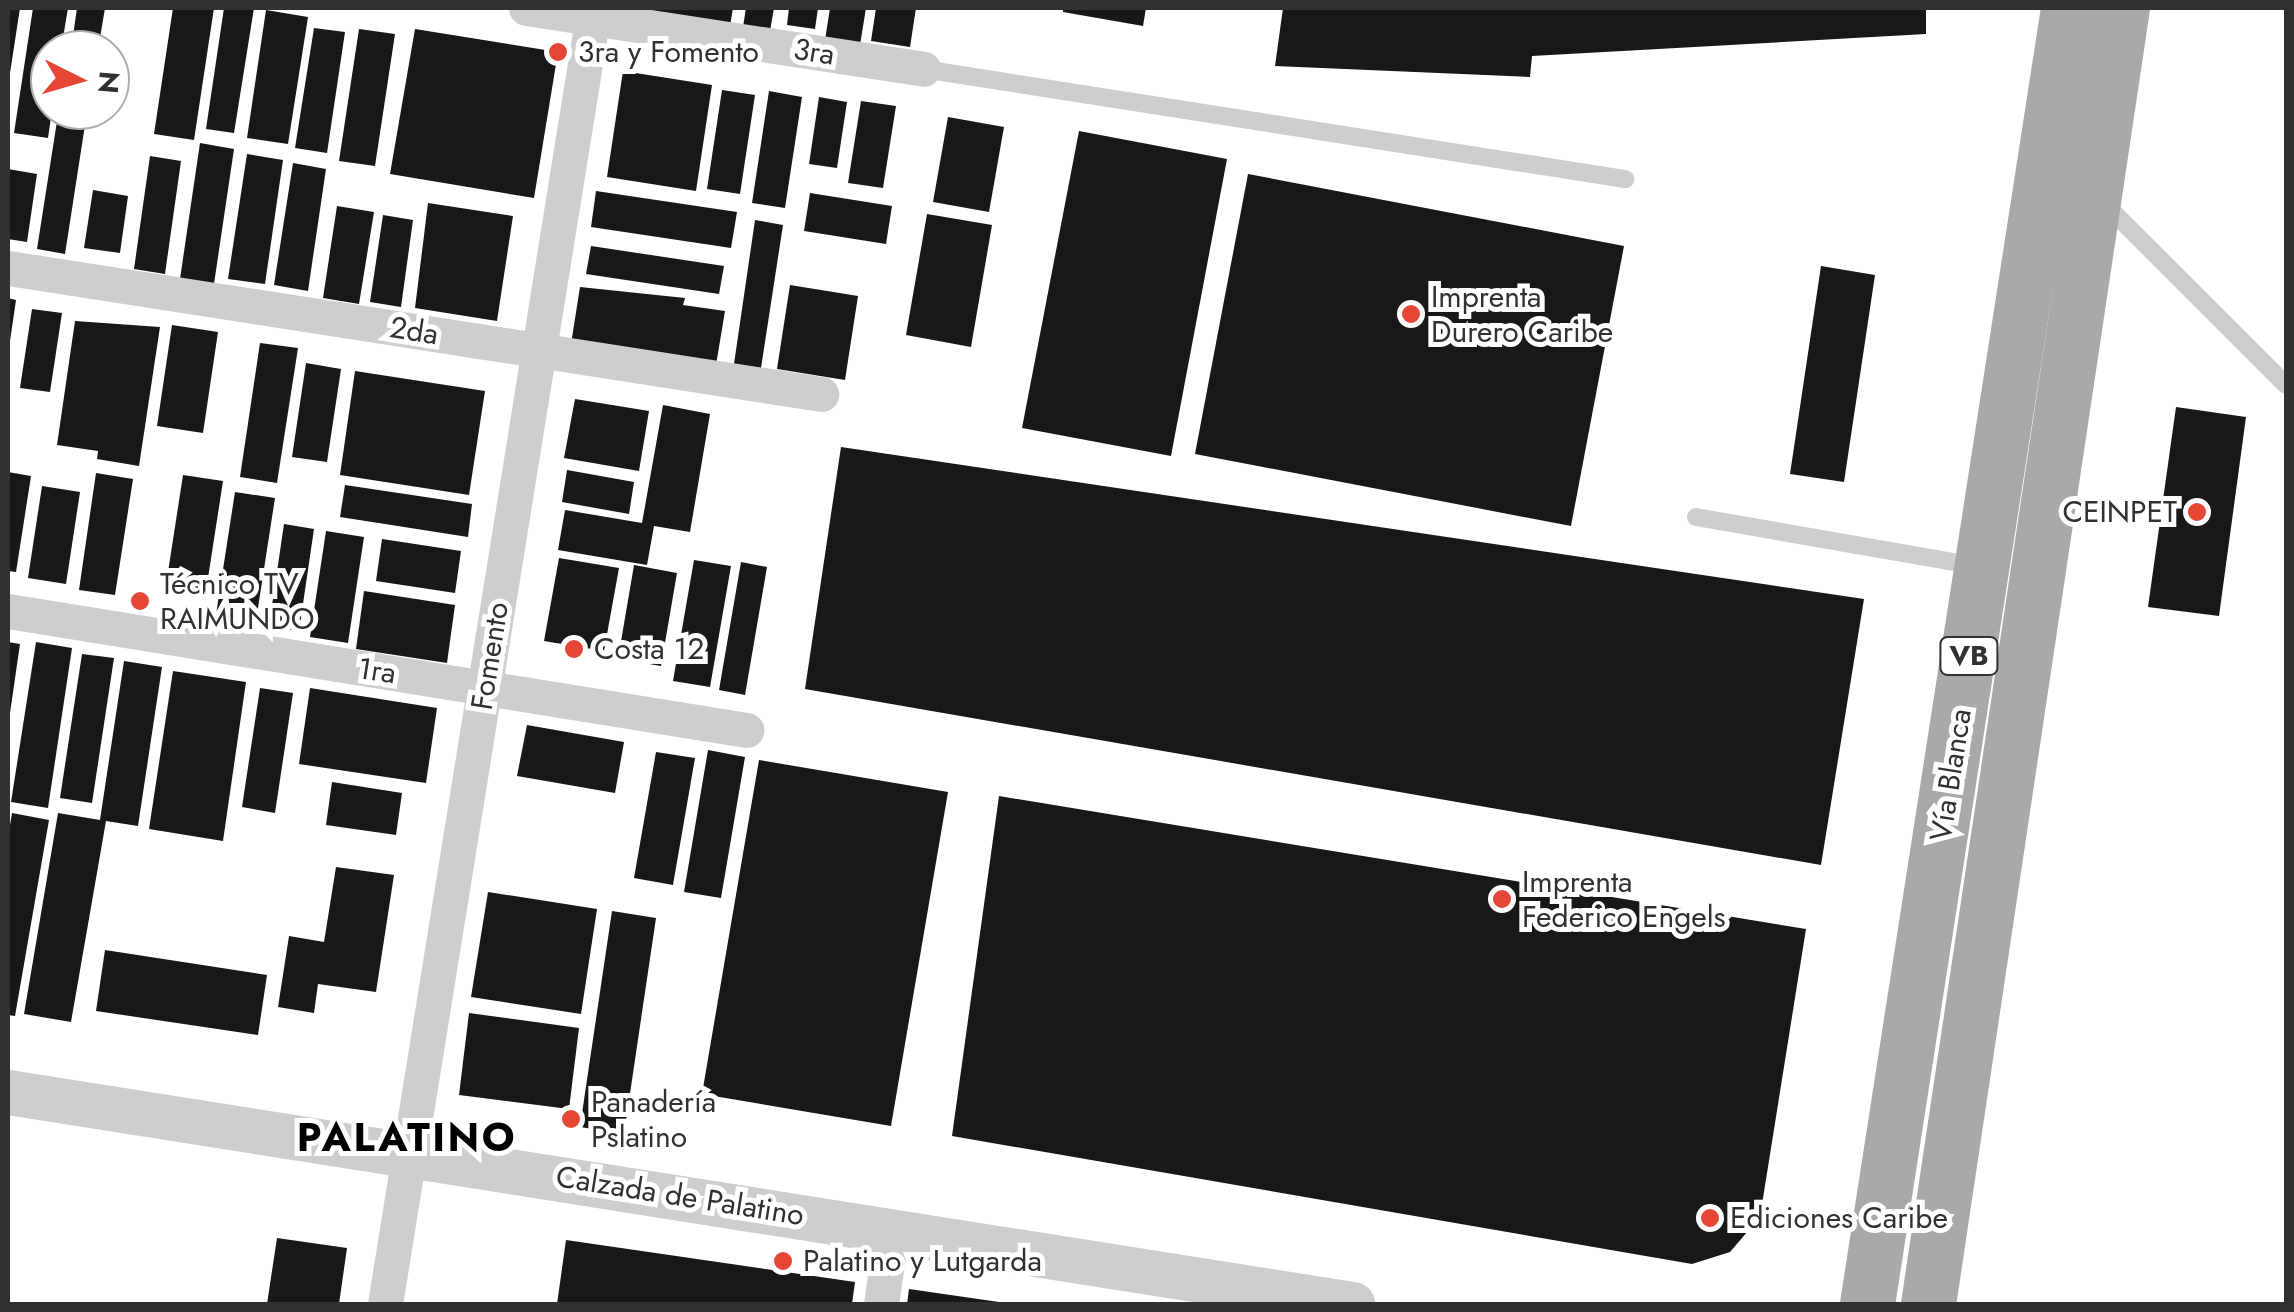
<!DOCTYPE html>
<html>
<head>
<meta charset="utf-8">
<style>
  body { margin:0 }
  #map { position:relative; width:2294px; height:1312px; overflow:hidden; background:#fff; font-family:Jost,sans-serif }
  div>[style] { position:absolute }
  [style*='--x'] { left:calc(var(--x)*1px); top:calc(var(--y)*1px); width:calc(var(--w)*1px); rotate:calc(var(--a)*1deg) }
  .building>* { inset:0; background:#181818 }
  .service>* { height:18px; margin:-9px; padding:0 9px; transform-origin:9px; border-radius:9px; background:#cecece }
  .minor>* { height:35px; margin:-17.5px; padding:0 17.5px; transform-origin:17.5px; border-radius:17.5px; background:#cecece }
  .tertiary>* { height:45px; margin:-22.5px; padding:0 22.5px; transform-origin:22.5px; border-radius:22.5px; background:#cecece }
  .primary>* { height:55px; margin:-27.5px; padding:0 27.5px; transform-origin:27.5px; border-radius:27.5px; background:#a9a9a9 }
  .dots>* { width:28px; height:28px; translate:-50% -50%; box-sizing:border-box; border:5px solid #fff; border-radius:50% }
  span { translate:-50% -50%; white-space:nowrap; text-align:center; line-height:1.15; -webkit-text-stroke:10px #fff; paint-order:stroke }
  .shield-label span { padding:2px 8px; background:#fff; border:2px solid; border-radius:8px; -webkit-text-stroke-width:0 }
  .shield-label { font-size:28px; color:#313131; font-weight:700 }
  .poi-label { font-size:30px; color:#313131 }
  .left { translate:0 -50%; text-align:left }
  .right { translate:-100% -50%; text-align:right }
  .street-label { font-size:30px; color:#313131 }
  .district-label { font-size:40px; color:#000; font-weight:700; letter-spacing:2.5px }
  .frame { position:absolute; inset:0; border:10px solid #313131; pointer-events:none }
  .north { position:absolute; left:30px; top:30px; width:100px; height:100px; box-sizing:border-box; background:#fff; border:2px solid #adadad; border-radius:50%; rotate:95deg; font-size:28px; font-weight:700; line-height:40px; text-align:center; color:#313131 }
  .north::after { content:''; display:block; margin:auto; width:35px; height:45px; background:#e54636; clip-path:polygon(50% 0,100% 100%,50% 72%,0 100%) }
</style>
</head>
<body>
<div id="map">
  <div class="building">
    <div style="clip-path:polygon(8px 8px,20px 8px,10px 73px,8px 73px)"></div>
    <div style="clip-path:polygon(33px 8px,68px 8px,61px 50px,50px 50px,52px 110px,48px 138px,14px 133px)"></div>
    <div style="clip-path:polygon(77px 8px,105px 8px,98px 50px,71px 50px)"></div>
    <div style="clip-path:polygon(173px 8px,214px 8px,194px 140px,154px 134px)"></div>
    <div style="clip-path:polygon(224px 8px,254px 8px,234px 133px,206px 129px)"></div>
    <div style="clip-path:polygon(634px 8px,733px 8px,729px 32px)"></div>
    <div style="clip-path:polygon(746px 8px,774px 8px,770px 31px,743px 27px)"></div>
    <div style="clip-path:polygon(789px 8px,818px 8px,815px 29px,787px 25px)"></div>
    <div style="clip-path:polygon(830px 8px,866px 8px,860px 45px,825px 40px)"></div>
    <div style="clip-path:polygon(876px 8px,916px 8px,910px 47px,871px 41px)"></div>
    <div style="clip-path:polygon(1063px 8px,1146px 8px,1143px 26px,1063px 12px)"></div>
    <div style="clip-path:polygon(1283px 8px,1926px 8px,1926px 34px,1532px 56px,1530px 77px,1275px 66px)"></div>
    <div style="clip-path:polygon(266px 10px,308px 17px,288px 144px,247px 138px)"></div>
    <div style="clip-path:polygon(314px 28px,345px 32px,327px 153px,295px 148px)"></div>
    <div style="clip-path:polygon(359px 29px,395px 34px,375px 166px,339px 161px)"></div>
    <div style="clip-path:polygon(415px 29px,558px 52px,534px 198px,390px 174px)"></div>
    <div style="clip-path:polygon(623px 71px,712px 85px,696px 191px,607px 177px)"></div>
    <div style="clip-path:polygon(722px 90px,755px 95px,740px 194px,707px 189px)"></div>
    <div style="clip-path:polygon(769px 91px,802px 97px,785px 208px,752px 203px)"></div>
    <div style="clip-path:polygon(819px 97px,847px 102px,837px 168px,809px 164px)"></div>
    <div style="clip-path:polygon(861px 101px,896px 106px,883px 188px,848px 183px)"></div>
    <div style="clip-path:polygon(948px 117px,1004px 127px,989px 212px,933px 202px)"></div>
    <div style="clip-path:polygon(57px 121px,85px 125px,65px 254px,37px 249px)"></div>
    <div style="clip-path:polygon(1079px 131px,1227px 159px,1171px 456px,1022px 428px)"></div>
    <div style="clip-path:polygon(200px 143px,234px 149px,214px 284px,180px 279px)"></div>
    <div style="clip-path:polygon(247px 154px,283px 160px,265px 284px,228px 279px)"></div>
    <div style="clip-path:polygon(150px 156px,181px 161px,165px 274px,134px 269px)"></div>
    <div style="clip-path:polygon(293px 163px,326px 169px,308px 291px,274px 285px)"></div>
    <div style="clip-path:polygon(8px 169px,37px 174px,27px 242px,8px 239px)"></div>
    <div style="clip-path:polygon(1248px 174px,1624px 246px,1571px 526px,1195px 454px)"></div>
    <div style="clip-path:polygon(93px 190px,128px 196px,120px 253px,84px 248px)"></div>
    <div style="clip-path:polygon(596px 191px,737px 212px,731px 248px,591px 227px)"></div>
    <div style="clip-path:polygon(810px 193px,892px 206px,886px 244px,804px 231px)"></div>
    <div style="clip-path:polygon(428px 203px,513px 216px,497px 321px,415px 308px)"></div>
    <div style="clip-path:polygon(337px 206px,374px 212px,359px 304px,323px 298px)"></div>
    <div style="clip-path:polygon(927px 214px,992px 225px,971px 347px,906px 335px)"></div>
    <div style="clip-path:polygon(383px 215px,413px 220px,401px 307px,370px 302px)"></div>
    <div style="clip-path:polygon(755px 220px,783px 225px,761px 368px,734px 364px)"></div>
    <div style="clip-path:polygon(591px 246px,724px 266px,719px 294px,586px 274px)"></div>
    <div style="clip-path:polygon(1821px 266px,1875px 275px,1844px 482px,1790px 474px)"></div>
    <div style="clip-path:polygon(790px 285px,858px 296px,845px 380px,777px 369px)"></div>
    <div style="clip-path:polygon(580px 287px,685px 298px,683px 305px,725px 311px,716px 365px,571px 344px)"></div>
    <div style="clip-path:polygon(8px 298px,16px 300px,10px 341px,8px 341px)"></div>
    <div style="clip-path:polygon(32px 309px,62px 313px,50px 392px,20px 388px)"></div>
    <div style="clip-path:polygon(75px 321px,160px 327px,139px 466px,97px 459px,98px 451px,57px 445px)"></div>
    <div style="clip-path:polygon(172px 325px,218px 332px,203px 433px,157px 426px)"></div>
    <div style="clip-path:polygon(260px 343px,298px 348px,277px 483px,240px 477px)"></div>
    <div style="clip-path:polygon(306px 363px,341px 369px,327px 462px,292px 457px)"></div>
    <div style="clip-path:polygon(355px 371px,485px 391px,469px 495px,340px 475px)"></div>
    <div style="clip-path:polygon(575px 399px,649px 411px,639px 471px,564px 458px)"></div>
    <div style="clip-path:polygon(663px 405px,710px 414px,690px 532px,654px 526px,647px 565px,558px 550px,565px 510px,642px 523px)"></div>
    <div style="clip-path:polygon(2176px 407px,2246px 417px,2219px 616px,2148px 607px)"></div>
    <div style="clip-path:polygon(841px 447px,1864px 599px,1821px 865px,805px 689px)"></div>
    <div style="clip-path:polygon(567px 470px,634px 482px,629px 514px,562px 502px)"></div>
    <div style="clip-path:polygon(8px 472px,31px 476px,16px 572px,8px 571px)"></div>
    <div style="clip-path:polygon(96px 473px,133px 479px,115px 595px,79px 590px)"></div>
    <div style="clip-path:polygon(183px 475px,223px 481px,206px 591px,166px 585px)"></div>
    <div style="clip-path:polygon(345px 485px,472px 504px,468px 537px,340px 517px)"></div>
    <div style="clip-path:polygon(42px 486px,80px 492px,66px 584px,28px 578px)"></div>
    <div style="clip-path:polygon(235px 492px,275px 498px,255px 627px,215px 621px)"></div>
    <div style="clip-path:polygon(284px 524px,314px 529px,299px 631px,269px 626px)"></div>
    <div style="clip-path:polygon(326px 531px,364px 537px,348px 643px,310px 637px)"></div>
    <div style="clip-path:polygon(382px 539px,461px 551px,455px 593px,376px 581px)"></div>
    <div style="clip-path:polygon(559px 558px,619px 568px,604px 651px,544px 641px)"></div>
    <div style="clip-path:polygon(694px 560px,731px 566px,710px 687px,673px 681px)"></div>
    <div style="clip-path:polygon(741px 562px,767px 567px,745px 695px,719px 690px)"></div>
    <div style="clip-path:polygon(634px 565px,677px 573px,661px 666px,618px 659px)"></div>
    <div style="clip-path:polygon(364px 591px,455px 605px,447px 663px,356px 649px)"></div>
    <div style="clip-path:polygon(8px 642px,20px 644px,10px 713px,8px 713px)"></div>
    <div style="clip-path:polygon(36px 642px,72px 648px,48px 808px,11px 802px)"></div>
    <div style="clip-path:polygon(82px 654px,114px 658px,92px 803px,60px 798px)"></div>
    <div style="clip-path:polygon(124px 661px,162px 667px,138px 826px,106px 821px,71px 1022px,24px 1014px,58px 813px,100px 820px)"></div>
    <div style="clip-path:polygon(173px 671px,246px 682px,223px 841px,149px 829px)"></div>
    <div style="clip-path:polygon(260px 688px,293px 693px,275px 813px,242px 807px)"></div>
    <div style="clip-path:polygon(310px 688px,437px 708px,426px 783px,299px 764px)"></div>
    <div style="clip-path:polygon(527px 725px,624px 742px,615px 793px,517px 776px)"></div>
    <div style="clip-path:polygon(708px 750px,745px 757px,721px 898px,684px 892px)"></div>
    <div style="clip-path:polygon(656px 752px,695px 758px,673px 885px,634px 878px)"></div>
    <div style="clip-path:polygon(759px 760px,948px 792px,891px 1126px,702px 1094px)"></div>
    <div style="clip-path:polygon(332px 782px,402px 793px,396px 835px,326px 825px)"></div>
    <div style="clip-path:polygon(999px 796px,1806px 929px,1760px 1217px,1730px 1252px,1692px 1264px,952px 1136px)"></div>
    <div style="clip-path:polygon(12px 813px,49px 820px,15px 1016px,8px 1015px,8px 837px)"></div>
    <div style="clip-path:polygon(336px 867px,394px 875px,376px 992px,318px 984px,314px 1013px,278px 1007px,289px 936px,324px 942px)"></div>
    <div style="clip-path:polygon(488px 892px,597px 909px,581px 1014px,471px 997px)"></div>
    <div style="clip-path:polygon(612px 911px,656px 918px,624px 1134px,580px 1127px)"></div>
    <div style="clip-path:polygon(105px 950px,267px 975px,258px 1035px,96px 1011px)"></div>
    <div style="clip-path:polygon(469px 1013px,579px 1028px,569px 1109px,459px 1095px)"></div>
    <div style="clip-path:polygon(277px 1238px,347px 1248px,339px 1304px,267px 1304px)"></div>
    <div style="clip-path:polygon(566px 1240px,855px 1282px,852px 1304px,557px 1304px)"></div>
    <div style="clip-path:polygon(909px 1289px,999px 1302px,999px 1304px,907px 1304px)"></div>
  </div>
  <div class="service">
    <div style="--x:923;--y:69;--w:711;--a:8.91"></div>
    <div style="--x:2102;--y:201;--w:260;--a:45"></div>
    <div style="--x:1696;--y:517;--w:285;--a:9.9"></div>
  </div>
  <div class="minor">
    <div style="--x:526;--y:8;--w:402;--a:8.7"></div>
    <div style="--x:8;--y:268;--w:823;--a:8.81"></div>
    <div style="--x:8;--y:611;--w:748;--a:9.16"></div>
    <div style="--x:385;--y:1304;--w:1313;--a:-80.84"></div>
    <div style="--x:881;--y:1304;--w:76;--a:-81.7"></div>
  </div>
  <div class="tertiary">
    <div style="--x:8;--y:1092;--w:1361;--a:8.96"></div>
  </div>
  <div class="primary">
    <div style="--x:1867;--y:1304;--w:1311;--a:-81.18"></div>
    <div style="--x:1928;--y:1304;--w:1310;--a:-81.49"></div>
  </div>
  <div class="dots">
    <div style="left:558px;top:52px;background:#e54636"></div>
    <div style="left:1411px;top:314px;background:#e54636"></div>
    <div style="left:2197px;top:512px;background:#e54636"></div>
    <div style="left:140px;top:601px;background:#e54636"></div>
    <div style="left:574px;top:649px;background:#e54636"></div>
    <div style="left:1502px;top:899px;background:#e54636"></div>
    <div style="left:571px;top:1119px;background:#e54636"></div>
    <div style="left:1710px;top:1218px;background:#e54636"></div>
    <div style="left:783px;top:1261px;background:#e54636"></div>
  </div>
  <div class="shield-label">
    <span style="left:1969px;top:656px">VB</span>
  </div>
  <div class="poi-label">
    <span class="left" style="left:578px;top:52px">3ra y Fomento</span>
    <span class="left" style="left:1431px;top:314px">Imprenta<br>Durero Caribe</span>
    <span class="right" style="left:2177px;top:512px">CEINPET</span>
    <span class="left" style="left:160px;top:601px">Técnico TV<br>RAIMUNDO</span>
    <span class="left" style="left:594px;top:649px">Costa 12</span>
    <span class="left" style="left:1522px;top:899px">Imprenta<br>Federico Engels</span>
    <span class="left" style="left:591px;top:1119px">Panadería<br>Pslatino</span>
    <span class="left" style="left:1730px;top:1218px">Ediciones Caribe</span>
    <span class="left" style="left:803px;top:1261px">Palatino y Lutgarda</span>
  </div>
  <div class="street-label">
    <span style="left:814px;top:52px;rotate:9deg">3ra</span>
    <span style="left:414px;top:331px;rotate:9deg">2da</span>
    <span style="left:490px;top:656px;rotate:-81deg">Fomento</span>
    <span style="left:377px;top:671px;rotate:9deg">1ra</span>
    <span style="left:1951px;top:775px;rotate:-81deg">Vía Blanca</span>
    <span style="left:680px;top:1196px;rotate:9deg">Calzada de Palatino</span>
  </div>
  <div class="district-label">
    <span style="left:407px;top:1137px">PALATINO</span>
  </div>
  <div class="frame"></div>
  <div class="north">N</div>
</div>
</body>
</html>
